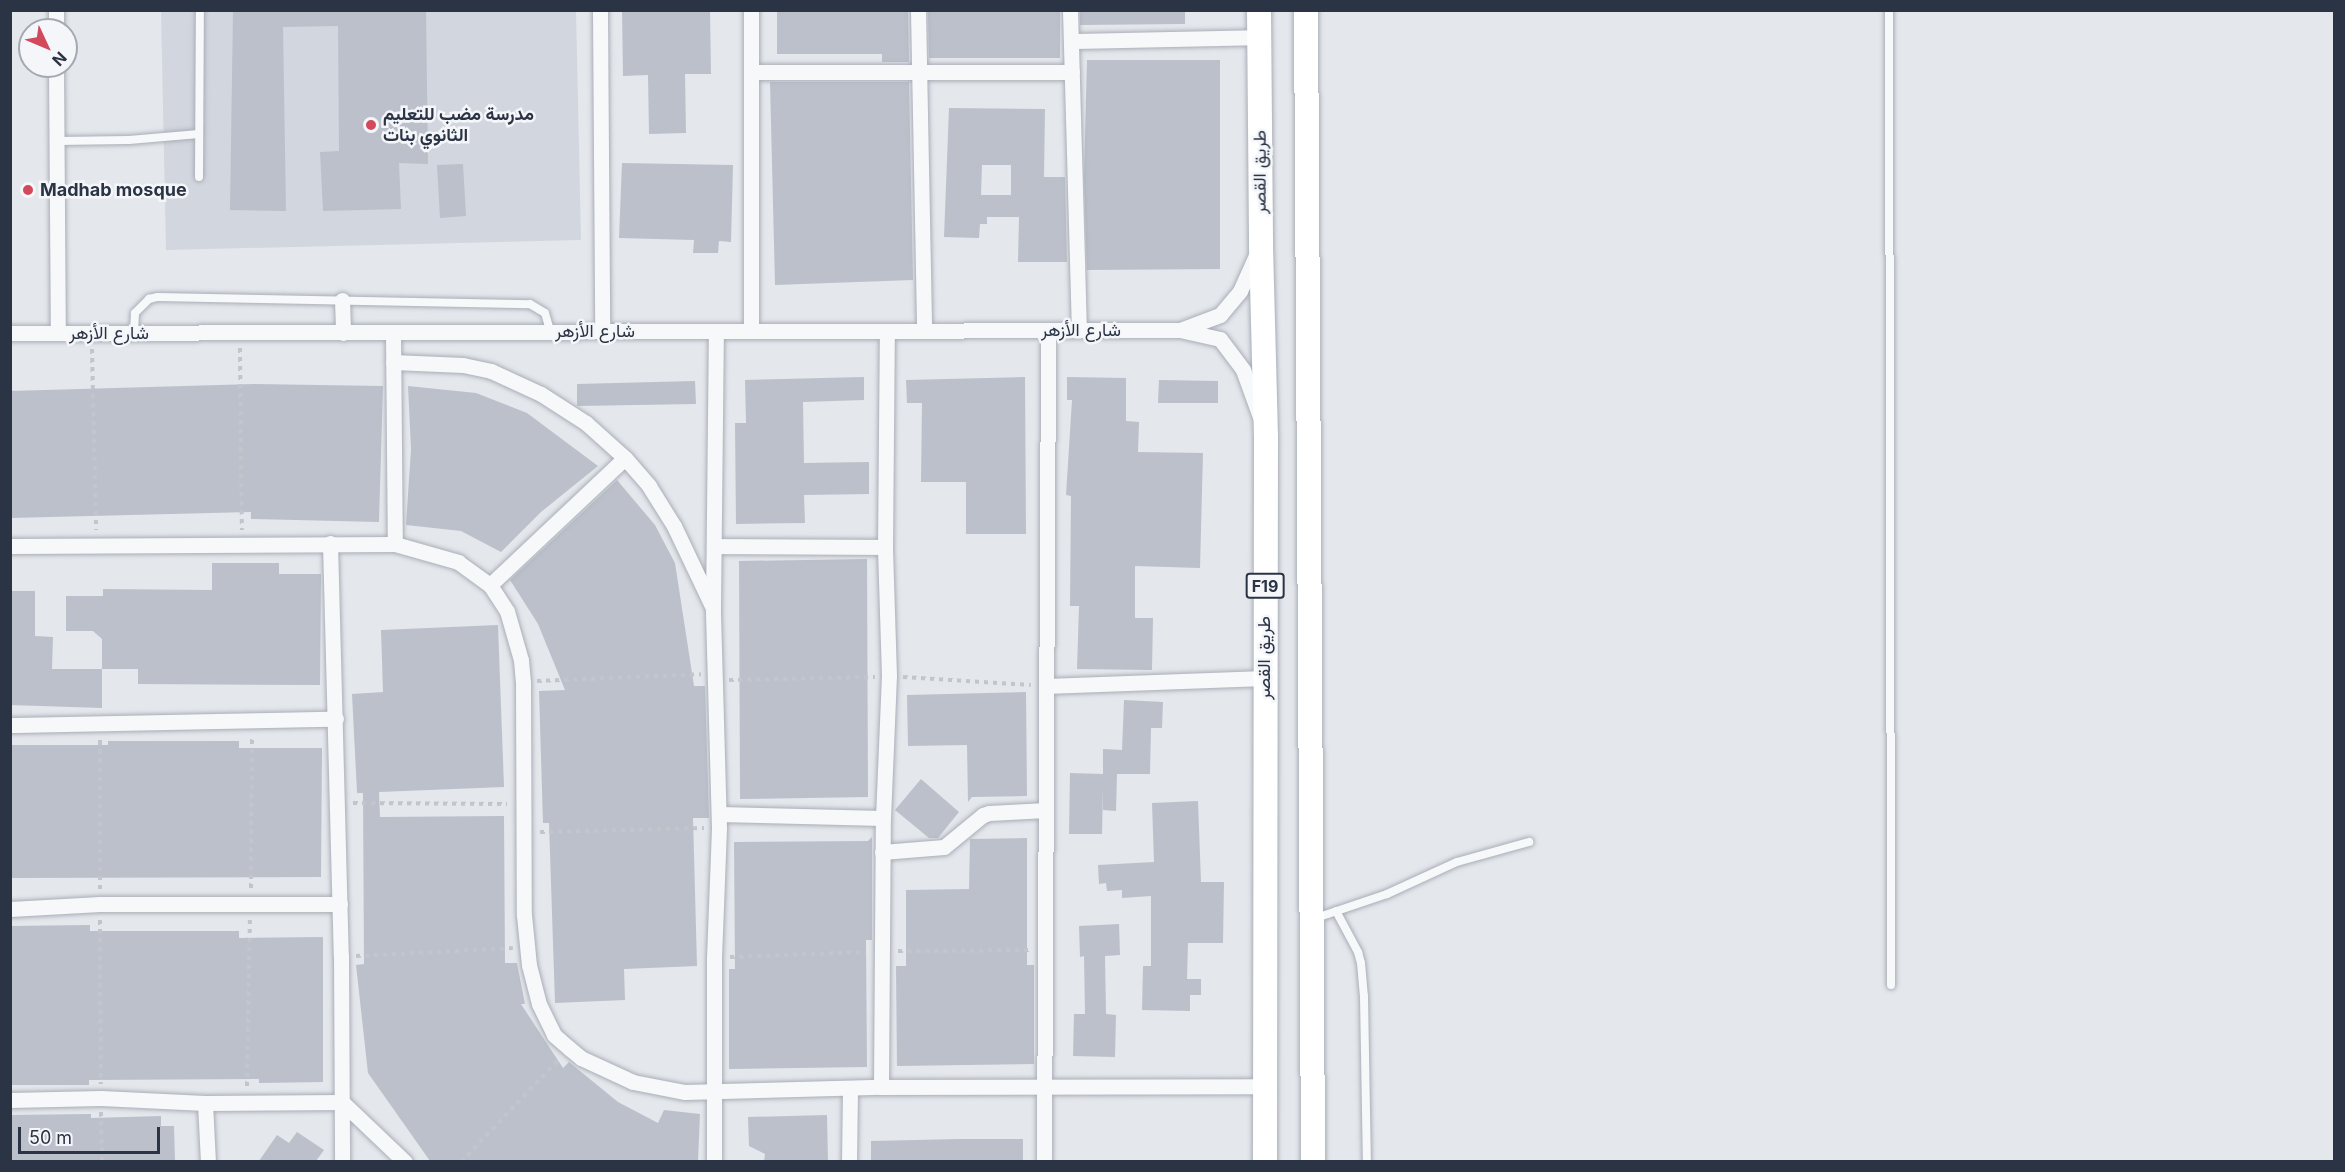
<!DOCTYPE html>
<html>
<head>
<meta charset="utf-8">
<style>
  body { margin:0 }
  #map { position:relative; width:2345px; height:1172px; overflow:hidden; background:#e4e7ec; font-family:Inter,Vazirmatn,sans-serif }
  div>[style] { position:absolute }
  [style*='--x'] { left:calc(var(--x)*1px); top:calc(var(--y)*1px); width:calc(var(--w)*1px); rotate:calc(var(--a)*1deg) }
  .built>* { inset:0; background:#d2d6de }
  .building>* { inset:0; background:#bbc0ca }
  .path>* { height:4px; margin-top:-2px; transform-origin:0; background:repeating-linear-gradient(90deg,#c2c5cb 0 4.5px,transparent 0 9px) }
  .roads { filter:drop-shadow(0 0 2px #a9aeb7) drop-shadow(0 0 2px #a9aeb7) }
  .service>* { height:8px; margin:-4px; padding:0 4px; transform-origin:4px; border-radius:4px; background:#f7f8fa }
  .minor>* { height:15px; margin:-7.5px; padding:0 7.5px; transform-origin:7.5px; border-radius:7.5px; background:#f7f8fa }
  .primary>* { height:24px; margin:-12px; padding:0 12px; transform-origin:12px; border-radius:12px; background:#fff }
  .dots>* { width:16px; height:16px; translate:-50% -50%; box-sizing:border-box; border:3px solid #f4f6f9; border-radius:50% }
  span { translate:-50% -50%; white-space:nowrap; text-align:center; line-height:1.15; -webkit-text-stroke:5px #f4f6f9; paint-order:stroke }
  .shield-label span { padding:2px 4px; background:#f4f6f9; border:2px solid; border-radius:4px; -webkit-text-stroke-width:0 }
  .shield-label { font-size:16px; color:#2b3445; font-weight:700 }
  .poi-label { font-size:18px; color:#2b3445; font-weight:700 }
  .left { translate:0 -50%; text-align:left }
  .street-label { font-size:18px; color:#2b3445 }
  .frame { position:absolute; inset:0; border:12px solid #2b3445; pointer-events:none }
  .north { position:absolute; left:18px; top:18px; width:60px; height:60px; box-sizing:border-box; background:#f4f6f9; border:2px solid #a4a8b1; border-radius:50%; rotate:134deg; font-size:16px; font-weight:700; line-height:24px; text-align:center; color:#2b3445 }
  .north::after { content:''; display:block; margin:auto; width:21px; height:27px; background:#d1495b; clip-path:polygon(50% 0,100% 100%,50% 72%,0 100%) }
  .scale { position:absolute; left:18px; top:1127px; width:142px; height:27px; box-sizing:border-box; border:3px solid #2b3445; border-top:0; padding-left:8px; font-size:18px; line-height:21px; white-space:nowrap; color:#2b3445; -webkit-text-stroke:4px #f4f6f9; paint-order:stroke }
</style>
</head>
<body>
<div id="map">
  <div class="built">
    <div style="clip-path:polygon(161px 11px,576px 11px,581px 240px,166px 250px)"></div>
  </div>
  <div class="building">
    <div style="clip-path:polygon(233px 10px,426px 10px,428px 164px,399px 163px,401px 209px,323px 211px,320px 152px,339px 151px,338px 26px,283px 27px,286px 211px,230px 210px)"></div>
    <div style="clip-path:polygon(622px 10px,710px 10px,711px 74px,685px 74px,686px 133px,649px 134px,648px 75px,623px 76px)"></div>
    <div style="clip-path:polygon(777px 10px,908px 10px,909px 62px,882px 62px,882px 54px,777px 54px)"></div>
    <div style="clip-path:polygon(928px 10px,1060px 10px,1060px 58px,929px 58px)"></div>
    <div style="clip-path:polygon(1080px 10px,1185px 10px,1185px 24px,1080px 25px)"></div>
    <div style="clip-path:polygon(1087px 60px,1220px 60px,1220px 269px,1087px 270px,1084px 177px)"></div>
    <div style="clip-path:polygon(770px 82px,909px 82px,913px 280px,775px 285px)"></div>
    <div style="clip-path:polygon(evenodd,949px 108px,1045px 109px,1044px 177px,1065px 177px,1067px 262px,1018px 262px,1019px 217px,987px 217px,987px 224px,980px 224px,979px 238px,944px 237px,949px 108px,982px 165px,1011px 165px,1011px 195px,981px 195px,982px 165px)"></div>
    <div style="clip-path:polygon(622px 163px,733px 165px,731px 242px,719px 241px,718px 253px,693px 253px,694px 240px,619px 238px)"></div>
    <div style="clip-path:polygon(463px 164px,466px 216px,440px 218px,437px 165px)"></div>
    <div style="clip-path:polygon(864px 377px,864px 400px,803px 402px,804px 463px,869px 462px,869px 494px,804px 495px,805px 523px,736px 524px,735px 423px,746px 423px,745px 380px)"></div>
    <div style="clip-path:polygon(1025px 377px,1026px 534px,966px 534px,966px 482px,921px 482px,922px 403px,907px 403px,906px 380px)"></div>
    <div style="clip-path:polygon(1067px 377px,1126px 378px,1126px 421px,1139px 422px,1138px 452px,1203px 453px,1200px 568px,1135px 566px,1135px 618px,1153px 618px,1152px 670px,1077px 669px,1079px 606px,1070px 606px,1071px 496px,1066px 495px,1072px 400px,1067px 400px)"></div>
    <div style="clip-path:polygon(1159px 380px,1218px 381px,1218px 403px,1158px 403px)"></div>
    <div style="clip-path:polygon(695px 381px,696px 404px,577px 406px,577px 384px)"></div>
    <div style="clip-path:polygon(254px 384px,383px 386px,379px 522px,251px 519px,251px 512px,10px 518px,10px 391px)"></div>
    <div style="clip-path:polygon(408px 386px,476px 393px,527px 413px,598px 466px,541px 512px,501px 552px,461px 531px,406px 525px,411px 449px)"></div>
    <div style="clip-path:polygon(617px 480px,655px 525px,675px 563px,694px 686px,705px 686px,709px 818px,693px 818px,697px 966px,624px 969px,625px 1000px,555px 1003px,549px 823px,543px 823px,539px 691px,565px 690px,538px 624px,510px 580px)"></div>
    <div style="clip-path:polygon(867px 559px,868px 797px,740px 799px,739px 561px)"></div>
    <div style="clip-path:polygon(212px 563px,279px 563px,279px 574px,321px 574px,320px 685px,138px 684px,138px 669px,102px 669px,102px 639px,93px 631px,66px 631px,66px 596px,103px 596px,103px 589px,212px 590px)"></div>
    <div style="clip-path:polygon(10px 591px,35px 591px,35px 636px,53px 637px,52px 669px,102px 669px,102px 708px,10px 705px)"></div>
    <div style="clip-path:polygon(498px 625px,504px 787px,379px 792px,380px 817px,504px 816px,505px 963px,517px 963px,525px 1004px,521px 1004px,563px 1068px,569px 1062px,618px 1102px,658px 1123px,664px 1110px,700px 1114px,698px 1161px,430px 1161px,368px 1073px,356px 965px,364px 964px,363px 793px,357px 793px,352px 694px,383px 692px,381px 630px)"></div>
    <div style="clip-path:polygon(1026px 692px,1027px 796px,972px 797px,968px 802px,967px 745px,908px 746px,907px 695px)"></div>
    <div style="clip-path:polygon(1124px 700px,1163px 702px,1162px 728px,1151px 728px,1150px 774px,1117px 774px,1116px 811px,1103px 810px,1103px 788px,1102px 834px,1069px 834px,1070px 773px,1103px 774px,1103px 749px,1122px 750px)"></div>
    <div style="clip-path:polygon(108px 741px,239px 741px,239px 748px,322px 748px,321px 877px,10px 878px,10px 745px,108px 745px)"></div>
    <div style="clip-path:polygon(921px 779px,959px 812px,938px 838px,929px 838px,895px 810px)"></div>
    <div style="clip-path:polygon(1198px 801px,1201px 882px,1224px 882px,1223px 943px,1188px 943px,1187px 979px,1201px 979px,1201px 995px,1190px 995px,1190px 1011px,1142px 1010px,1143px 966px,1151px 966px,1151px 896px,1122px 898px,1122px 890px,1107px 891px,1106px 883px,1099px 884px,1098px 865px,1154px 862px,1152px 803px)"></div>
    <div style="clip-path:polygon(872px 837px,872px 940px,866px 940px,867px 1067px,729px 1069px,729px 969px,735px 969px,734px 842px,868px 841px)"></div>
    <div style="clip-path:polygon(1027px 838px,1027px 965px,1034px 965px,1034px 1064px,897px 1066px,896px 966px,906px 966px,906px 890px,969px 889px,970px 839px)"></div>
    <div style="clip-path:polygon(1119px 924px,1120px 955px,1105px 956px,1106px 1014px,1116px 1015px,1115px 1057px,1073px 1056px,1074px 1014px,1085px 1014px,1084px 956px,1080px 957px,1079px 926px)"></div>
    <div style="clip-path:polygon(90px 925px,90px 931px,239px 931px,239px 938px,323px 937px,323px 1082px,259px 1083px,259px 1079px,89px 1080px,89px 1085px,10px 1085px,10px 926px)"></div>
    <div style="clip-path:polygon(91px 1114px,91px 1118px,161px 1116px,161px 1126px,174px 1126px,175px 1161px,10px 1161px,10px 1115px)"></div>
    <div style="clip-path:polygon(827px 1115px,828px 1161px,764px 1161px,765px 1154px,749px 1146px,748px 1117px)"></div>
    <div style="clip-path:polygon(297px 1132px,324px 1150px,316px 1161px,259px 1161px,277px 1135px,289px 1143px)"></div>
    <div style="clip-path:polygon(959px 1139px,1023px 1139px,1023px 1161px,871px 1161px,871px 1141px)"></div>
  </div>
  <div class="path">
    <div style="--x:240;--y:348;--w:182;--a:89.4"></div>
    <div style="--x:92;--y:349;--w:181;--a:88.7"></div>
    <div style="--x:903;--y:677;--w:128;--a:3.6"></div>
    <div style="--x:729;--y:680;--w:146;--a:-1.2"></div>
    <div style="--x:537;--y:681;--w:164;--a:-2.4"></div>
    <div style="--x:353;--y:803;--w:154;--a:0.4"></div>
    <div style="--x:540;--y:832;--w:164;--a:-1.4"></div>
    <div style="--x:251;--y:888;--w:151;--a:-89.6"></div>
    <div style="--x:100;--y:889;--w:152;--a:-90"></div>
    <div style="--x:100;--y:920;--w:164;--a:89.7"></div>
    <div style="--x:898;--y:951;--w:133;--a:-0.4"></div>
    <div style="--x:356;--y:956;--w:157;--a:-2.9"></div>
    <div style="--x:730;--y:957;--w:136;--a:-2.1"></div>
    <div style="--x:247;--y:1086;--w:166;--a:-89"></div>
    <div style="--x:101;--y:1112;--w:50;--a:88.9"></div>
    <div style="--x:461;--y:1162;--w:141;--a:-46.4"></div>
  </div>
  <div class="roads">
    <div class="service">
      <div style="--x:1889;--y:10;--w:975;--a:89.88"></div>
      <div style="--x:57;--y:141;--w:72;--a:-0.8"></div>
      <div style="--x:129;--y:140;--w:70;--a:-4.9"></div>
      <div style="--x:199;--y:177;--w:167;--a:-89.7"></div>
      <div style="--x:134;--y:332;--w:19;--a:-87"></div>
      <div style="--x:135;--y:313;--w:20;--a:-45"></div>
      <div style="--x:149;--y:299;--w:9;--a:-13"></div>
      <div style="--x:158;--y:297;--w:372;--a:1.1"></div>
      <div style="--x:530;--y:304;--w:17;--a:31"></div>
      <div style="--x:545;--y:313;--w:19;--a:74"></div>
      <div style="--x:1336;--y:911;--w:47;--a:61.8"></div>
      <div style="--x:1358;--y:952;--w:11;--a:75"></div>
      <div style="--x:1361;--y:963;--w:33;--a:85"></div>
      <div style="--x:1364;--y:996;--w:166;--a:89"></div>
      <div style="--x:1316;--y:918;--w:75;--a:-18.7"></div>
      <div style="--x:1387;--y:894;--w:77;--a:-24.6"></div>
      <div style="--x:1457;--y:862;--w:75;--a:-15.5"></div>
    </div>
    <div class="minor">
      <div style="--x:56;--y:10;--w:20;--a:90"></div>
      <div style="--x:600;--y:10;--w:321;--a:89.6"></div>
      <div style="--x:751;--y:10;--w:321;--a:90"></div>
      <div style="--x:918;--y:10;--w:320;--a:88.9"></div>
      <div style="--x:1070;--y:10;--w:320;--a:88.4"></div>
      <div style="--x:1071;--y:41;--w:188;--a:-1.2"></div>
      <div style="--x:56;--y:66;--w:267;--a:89.6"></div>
      <div style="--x:751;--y:72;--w:321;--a:0"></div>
      <div style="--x:342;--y:300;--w:33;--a:88"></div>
      <div style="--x:1180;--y:330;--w:43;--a:-20.6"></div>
      <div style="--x:1220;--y:315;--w:31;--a:-50"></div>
      <div style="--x:1240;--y:291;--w:44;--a:-65.8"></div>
      <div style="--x:10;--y:333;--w:1170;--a:-0.15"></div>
      <div style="--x:1180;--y:330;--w:41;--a:12.7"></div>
      <div style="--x:1220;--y:339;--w:39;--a:53"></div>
      <div style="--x:1243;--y:370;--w:50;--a:70.1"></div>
      <div style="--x:393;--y:333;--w:211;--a:89.5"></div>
      <div style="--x:393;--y:362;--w:70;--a:2.5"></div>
      <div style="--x:463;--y:365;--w:29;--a:12"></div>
      <div style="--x:491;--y:371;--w:55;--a:24.7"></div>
      <div style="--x:541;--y:394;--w:54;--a:32.8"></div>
      <div style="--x:586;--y:423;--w:52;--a:41.9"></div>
      <div style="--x:625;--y:458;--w:37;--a:49"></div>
      <div style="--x:649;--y:486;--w:47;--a:58"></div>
      <div style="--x:674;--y:526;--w:89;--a:64.6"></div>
      <div style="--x:330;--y:543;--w:413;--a:88.5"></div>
      <div style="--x:341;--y:956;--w:206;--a:89.7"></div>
      <div style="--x:10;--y:546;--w:385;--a:-0.3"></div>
      <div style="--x:395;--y:544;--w:66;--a:15.9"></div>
      <div style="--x:458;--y:562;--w:39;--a:36"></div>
      <div style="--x:490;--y:585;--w:31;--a:57"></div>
      <div style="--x:507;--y:611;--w:51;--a:74.1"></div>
      <div style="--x:521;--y:660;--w:22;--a:85"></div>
      <div style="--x:523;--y:682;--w:233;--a:89.8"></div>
      <div style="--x:524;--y:915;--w:50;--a:84.3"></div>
      <div style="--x:529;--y:965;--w:40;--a:75.6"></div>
      <div style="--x:539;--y:1004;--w:34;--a:64"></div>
      <div style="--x:554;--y:1035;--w:20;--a:41"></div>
      <div style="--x:569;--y:1048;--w:16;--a:40"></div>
      <div style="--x:581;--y:1058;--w:57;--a:24.8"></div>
      <div style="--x:633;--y:1082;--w:53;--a:10.9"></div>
      <div style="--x:685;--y:1092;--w:196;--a:-1.5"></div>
      <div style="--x:881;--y:1087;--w:382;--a:-0.1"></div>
      <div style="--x:714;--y:546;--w:171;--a:0.3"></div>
      <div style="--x:490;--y:585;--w:185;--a:-43.3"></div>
      <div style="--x:1046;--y:686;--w:218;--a:-2.1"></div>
      <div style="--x:10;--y:725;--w:326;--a:-1.1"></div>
      <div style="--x:719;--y:814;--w:164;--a:1.4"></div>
      <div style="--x:882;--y:852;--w:62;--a:-4.6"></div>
      <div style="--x:944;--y:847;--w:50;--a:-39.4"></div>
      <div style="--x:983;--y:815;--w:6;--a:-18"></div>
      <div style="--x:989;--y:813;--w:57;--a:-3"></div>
      <div style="--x:10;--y:909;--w:90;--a:-3.2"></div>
      <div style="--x:100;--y:904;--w:240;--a:0"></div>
      <div style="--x:881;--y:1087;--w:269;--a:-89.6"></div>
      <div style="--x:883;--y:818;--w:142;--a:-87.6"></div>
      <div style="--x:889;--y:676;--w:129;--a:-91.8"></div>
      <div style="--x:885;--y:547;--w:216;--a:-89.5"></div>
      <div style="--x:10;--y:1100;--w:91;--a:-1.3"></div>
      <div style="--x:101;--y:1098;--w:104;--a:2.8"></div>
      <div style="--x:205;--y:1103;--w:137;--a:-0.4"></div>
      <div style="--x:342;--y:1102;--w:87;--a:43.6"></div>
      <div style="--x:205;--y:1103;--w:59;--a:87.1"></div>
      <div style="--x:714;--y:1162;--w:204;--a:-90"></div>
      <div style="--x:714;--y:958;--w:130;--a:-87.8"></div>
      <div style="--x:719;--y:828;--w:219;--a:-91.6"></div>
      <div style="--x:713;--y:609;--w:278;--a:-89.4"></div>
      <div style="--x:849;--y:1162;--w:74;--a:-89.2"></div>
      <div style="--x:1044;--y:1162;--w:832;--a:-89.72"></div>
    </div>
    <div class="primary">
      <div style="--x:1259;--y:10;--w:236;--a:89.5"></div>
      <div style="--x:1261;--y:246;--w:191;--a:88.5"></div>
      <div style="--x:1266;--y:437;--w:725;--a:90.08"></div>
      <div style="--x:1306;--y:10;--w:1152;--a:89.65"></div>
    </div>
  </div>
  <div class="dots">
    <div style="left:371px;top:125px;background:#d1495b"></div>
    <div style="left:28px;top:190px;background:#d1495b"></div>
  </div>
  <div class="shield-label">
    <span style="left:1265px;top:586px">F19</span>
  </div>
  <div class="poi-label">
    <span class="left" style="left:383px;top:125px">مدرسة مضب للتعليم<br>الثانوي بنات</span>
    <span class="left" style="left:40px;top:190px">Madhab mosque</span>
  </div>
  <div class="street-label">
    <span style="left:1260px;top:172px;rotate:-90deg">طريق القصر</span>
    <span style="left:1081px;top:330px">شارع الأزهر</span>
    <span style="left:595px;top:331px">شارع الأزهر</span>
    <span style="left:109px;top:333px">شارع الأزهر</span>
    <span style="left:1264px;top:658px;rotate:-90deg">طريق القصر</span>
  </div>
  <div class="frame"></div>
  <div class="north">N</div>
  <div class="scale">50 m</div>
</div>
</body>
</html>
